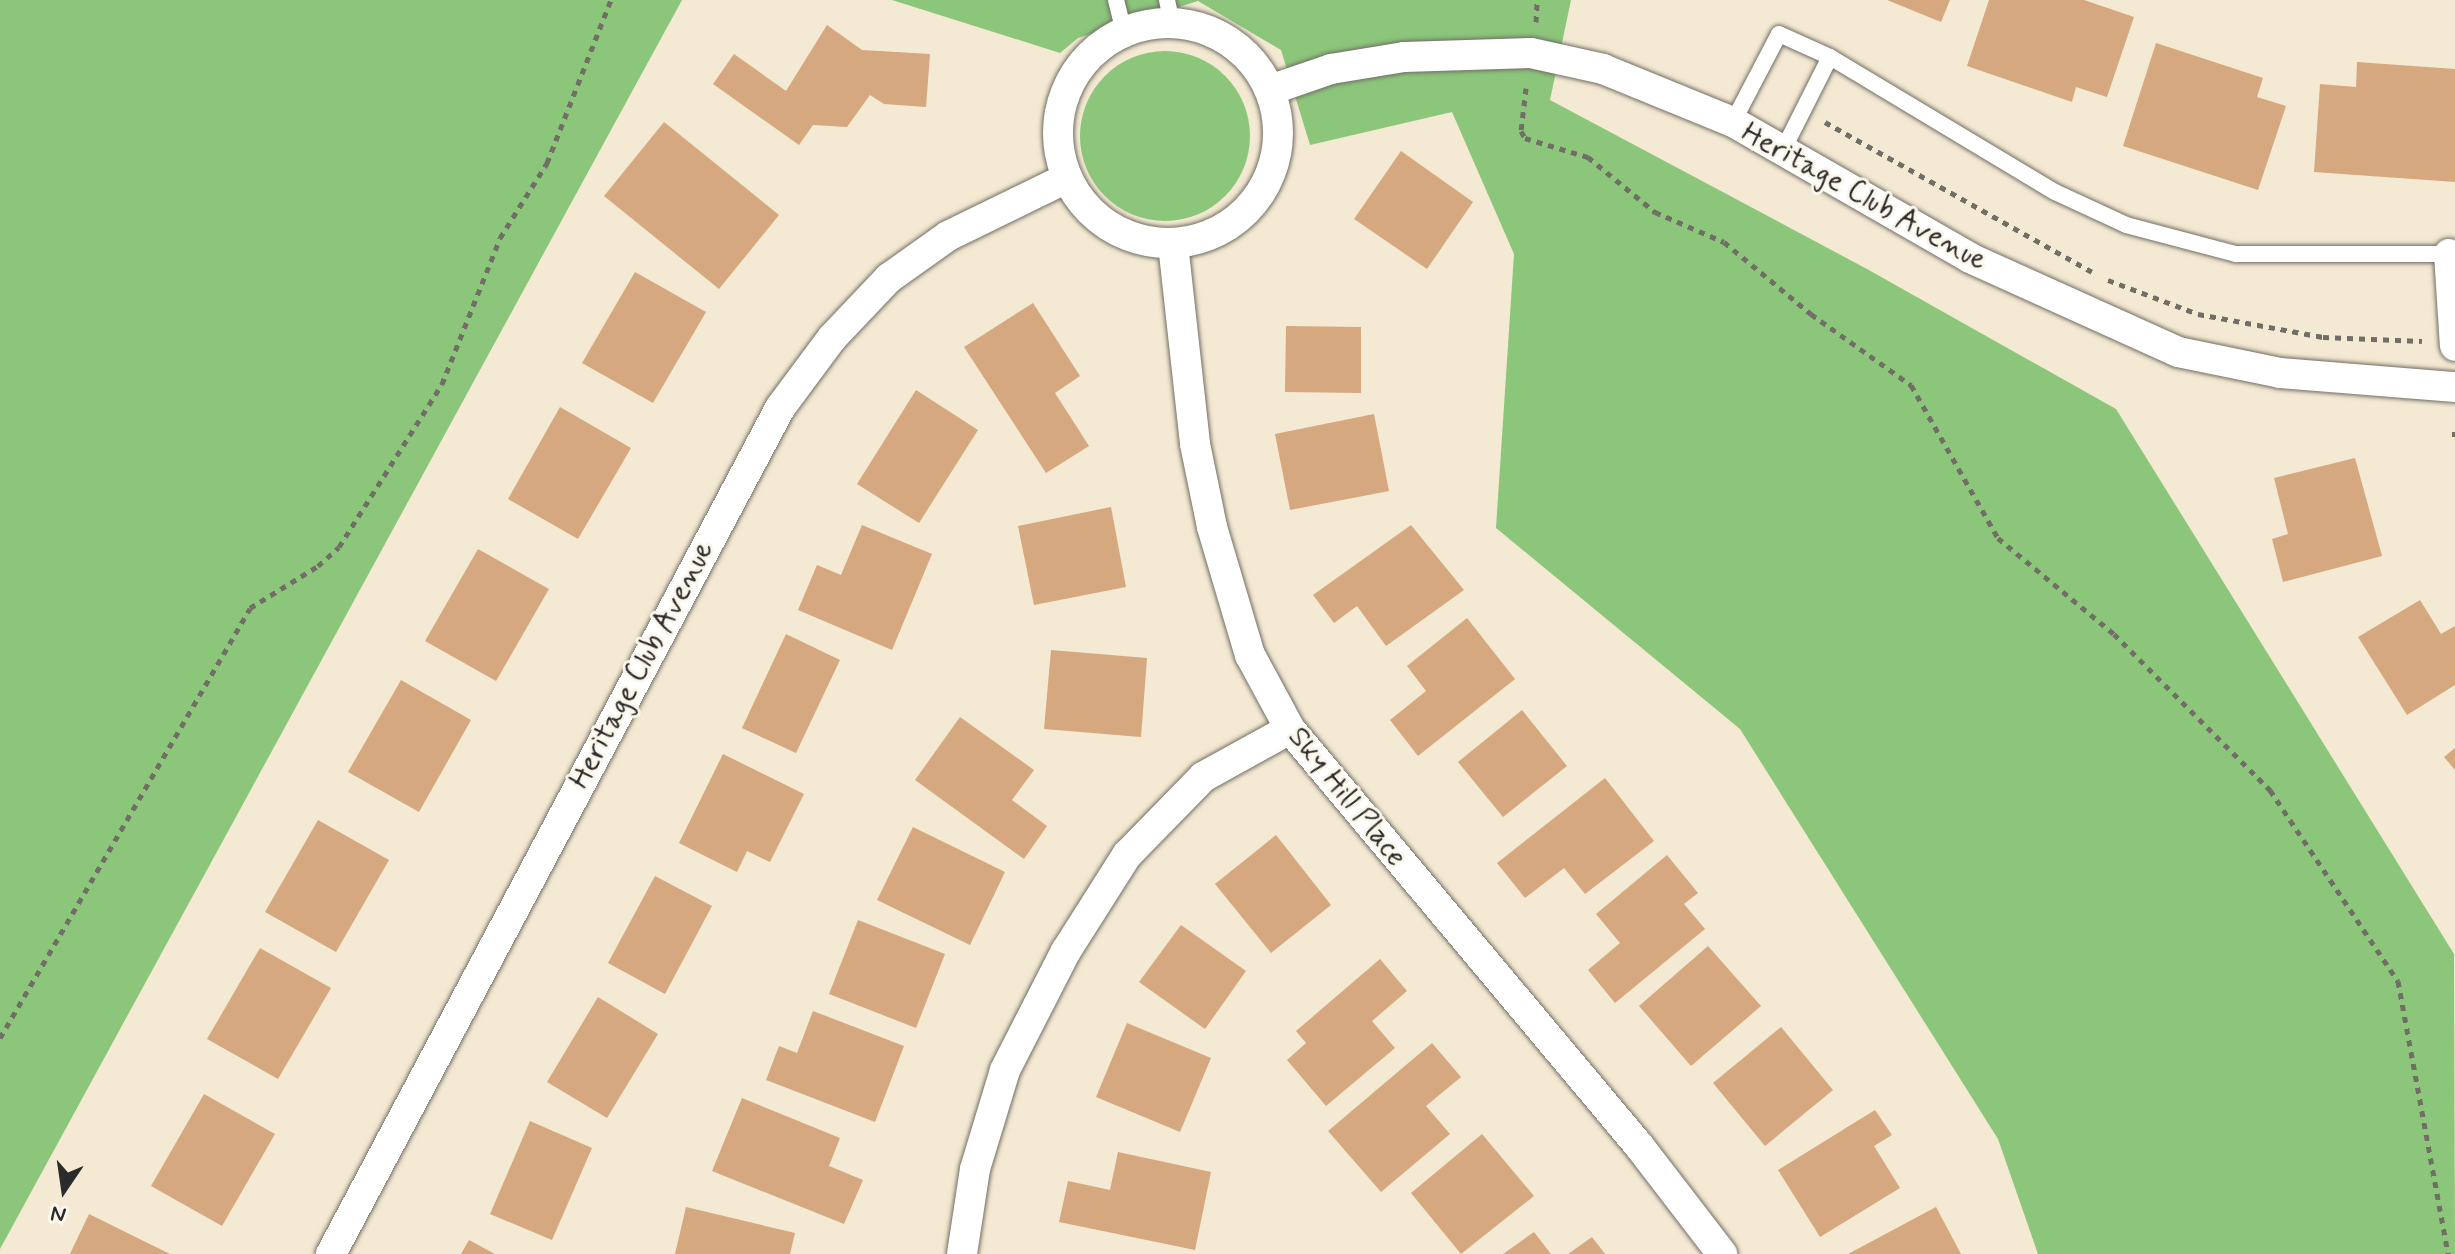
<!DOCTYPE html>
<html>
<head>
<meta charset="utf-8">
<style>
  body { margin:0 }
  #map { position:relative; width:2455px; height:1254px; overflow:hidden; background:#f4e9d2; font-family:Mynerve,sans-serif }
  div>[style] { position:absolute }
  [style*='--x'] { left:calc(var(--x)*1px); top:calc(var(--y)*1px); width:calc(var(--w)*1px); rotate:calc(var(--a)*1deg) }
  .green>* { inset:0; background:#8cc67b }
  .round { border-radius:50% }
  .building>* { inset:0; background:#d5a880 }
  .path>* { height:5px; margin-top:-2.5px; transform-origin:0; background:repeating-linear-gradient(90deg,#716e65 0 6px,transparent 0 12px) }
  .roads { filter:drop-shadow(0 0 2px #716e65) drop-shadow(0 0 2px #716e65) }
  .service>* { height:16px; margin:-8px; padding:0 8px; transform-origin:8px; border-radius:8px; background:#fff }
  .minor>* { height:30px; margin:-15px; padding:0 15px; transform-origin:15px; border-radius:15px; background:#fff }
  .minor>.ring { margin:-15px; padding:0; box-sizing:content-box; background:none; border:30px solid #fff; border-radius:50% }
  span { translate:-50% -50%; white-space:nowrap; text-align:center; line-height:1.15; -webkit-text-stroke:6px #fbf7ec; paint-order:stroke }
  .street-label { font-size:30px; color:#2b2b2b }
  .north { position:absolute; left:24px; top:1150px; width:80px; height:80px; -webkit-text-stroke:6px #fbf7ec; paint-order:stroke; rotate:193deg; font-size:22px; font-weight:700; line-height:32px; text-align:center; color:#2b2b2b }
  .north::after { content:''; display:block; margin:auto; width:28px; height:36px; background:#2b2b2b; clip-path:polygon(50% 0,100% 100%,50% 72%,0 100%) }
</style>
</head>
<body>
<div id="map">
  <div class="green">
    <div style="clip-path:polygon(0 0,682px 0,0 1249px)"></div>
    <div style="clip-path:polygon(892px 0,1571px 0,1550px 100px,1867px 269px,2116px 409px,2454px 954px,2455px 1254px,2038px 1254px,1998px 1139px,1740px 729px,1496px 528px,1514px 254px,1452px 112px,1310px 145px,1281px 50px,1198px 1px,1078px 38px,1060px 53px)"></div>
    <div class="round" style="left:1080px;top:51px;width:170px;height:170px"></div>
  </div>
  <div class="building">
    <div style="clip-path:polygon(1887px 0,1950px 0,1941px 22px)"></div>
    <div style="clip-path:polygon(1989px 0,2084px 0,2134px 17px,2107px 97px,2076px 87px,2072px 102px,1967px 66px)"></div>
    <div style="clip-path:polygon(827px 25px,862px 50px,930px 54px,926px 107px,884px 104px,870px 95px,847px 127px,813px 125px,799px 145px,713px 84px,734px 54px,786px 91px)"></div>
    <div style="clip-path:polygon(2156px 43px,2263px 78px,2257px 97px,2286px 106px,2258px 190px,2123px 146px)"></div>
    <div style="clip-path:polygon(2357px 62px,2455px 69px,2455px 182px,2314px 172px,2320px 84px,2356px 87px)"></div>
    <div style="clip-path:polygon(664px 122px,779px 215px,719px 289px,604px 196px)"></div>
    <div style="clip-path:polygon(1401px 151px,1473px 202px,1427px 269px,1354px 219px)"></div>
    <div style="clip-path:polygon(635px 272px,706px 312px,653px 403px,582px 363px)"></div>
    <div style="clip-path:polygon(1033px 303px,1080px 376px,1055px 393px,1089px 446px,1046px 473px,964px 347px)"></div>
    <div style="clip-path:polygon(1286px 326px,1361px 327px,1361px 393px,1285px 392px)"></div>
    <div style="clip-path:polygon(916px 390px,978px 430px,919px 523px,857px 484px)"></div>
    <div style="clip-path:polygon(560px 407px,631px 448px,578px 539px,508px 499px)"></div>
    <div style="clip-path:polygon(1374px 414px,1389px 491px,1290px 510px,1275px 434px)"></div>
    <div style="clip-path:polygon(2355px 458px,2382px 556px,2283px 582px,2272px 539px,2288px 534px,2274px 478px)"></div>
    <div style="clip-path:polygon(1111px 507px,1126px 587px,1034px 605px,1018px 526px)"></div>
    <div style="clip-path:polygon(862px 525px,932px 554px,892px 650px,798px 610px,817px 565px,841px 575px)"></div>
    <div style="clip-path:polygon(1411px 525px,1464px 590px,1386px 646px,1357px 606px,1334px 623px,1313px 595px)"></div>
    <div style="clip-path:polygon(478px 549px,549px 589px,496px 681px,425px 641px)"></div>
    <div style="clip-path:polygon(2420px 600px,2441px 634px,2455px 626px,2455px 685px,2407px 715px,2358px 637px)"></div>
    <div style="clip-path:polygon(1467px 618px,1515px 679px,1418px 756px,1390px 720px,1426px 691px,1407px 666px)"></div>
    <div style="clip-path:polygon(786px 634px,840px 660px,796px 753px,742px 728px)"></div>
    <div style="clip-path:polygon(1051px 650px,1147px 658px,1141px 737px,1044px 729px)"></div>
    <div style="clip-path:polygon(401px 680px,471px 720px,419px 812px,348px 772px)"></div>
    <div style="clip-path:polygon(1522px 710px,1567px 766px,1503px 817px,1458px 762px)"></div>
    <div style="clip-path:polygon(960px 717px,1034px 770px,1012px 800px,1047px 826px,1024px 859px,915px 780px)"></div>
    <div style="clip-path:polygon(2455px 748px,2455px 770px,2444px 757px)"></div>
    <div style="clip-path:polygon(723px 754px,804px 794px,770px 862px,747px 851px,737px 872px,679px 843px)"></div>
    <div style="clip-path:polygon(1605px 778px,1654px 841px,1585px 894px,1564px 868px,1525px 898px,1497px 863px)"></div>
    <div style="clip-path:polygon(318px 820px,389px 860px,336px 952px,265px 912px)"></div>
    <div style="clip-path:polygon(913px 827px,1005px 872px,970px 945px,877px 900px)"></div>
    <div style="clip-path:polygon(1276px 835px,1331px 905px,1271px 953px,1215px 884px)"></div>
    <div style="clip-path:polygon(1667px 855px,1698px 893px,1684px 904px,1705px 929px,1615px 1003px,1588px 970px,1620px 943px,1596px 914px)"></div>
    <div style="clip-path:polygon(655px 876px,712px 906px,665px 994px,608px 963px)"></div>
    <div style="clip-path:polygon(858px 920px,945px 954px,916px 1028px,829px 994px)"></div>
    <div style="clip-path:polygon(1181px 925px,1246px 971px,1205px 1029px,1139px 982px)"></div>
    <div style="clip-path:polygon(1708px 946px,1761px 1006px,1691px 1066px,1639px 1006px)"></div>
    <div style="clip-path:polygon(260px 948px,331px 988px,278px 1079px,207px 1039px)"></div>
    <div style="clip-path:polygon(1380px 959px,1407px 991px,1372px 1021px,1395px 1048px,1326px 1106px,1287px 1060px,1306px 1043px,1296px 1031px)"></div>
    <div style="clip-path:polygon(598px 997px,658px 1034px,607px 1118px,547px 1082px)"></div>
    <div style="clip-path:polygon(813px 1011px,904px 1046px,875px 1122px,766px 1080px,779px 1046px,797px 1053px)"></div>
    <div style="clip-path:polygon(1127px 1023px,1211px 1058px,1180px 1132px,1096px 1097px)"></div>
    <div style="clip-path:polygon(1781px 1027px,1833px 1090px,1765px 1146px,1713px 1083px)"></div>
    <div style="clip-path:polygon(1432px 1043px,1461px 1077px,1426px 1106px,1450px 1134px,1381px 1192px,1328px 1131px)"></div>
    <div style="clip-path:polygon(204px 1094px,275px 1134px,222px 1226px,151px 1186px)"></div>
    <div style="clip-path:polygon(742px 1098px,840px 1138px,829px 1166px,863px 1180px,844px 1224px,712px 1171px)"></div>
    <div style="clip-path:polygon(1875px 1110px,1892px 1135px,1874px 1146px,1900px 1188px,1820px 1237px,1778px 1170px)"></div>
    <div style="clip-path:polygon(530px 1121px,592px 1148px,552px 1240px,490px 1214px)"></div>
    <div style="clip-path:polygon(1482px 1134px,1534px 1196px,1461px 1254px,1411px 1193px)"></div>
    <div style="clip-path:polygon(1118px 1152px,1211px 1172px,1195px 1250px,1059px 1222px,1068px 1181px,1110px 1190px)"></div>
    <div style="clip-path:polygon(686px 1207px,795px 1233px,790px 1254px,675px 1254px)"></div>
    <div style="clip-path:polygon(1936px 1207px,1961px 1254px,1848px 1254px)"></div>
    <div style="clip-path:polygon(89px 1214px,170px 1254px,70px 1254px)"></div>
    <div style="clip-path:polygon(1534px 1232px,1551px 1254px,1503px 1254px)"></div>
    <div style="clip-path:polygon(1592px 1237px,1605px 1254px,1568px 1254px)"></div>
    <div style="clip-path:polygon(469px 1240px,495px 1254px,461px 1254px)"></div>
  </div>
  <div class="path">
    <div style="--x:1536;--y:22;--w:22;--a:-87"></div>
    <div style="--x:1526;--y:88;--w:43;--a:96.6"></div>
    <div style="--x:1521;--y:131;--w:8;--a:60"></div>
    <div style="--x:1525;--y:138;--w:66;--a:16.8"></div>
    <div style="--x:1588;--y:157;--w:87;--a:39.4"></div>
    <div style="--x:1655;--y:212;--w:75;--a:23.5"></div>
    <div style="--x:1724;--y:242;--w:113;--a:39.6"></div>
    <div style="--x:1811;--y:314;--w:123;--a:35.4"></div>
    <div style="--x:1911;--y:385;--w:176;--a:60.4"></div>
    <div style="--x:1998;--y:538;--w:151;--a:39.6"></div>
    <div style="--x:2114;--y:634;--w:221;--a:45"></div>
    <div style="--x:2270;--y:790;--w:230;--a:56.2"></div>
    <div style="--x:2398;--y:981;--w:278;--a:79.6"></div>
    <div style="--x:1825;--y:122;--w:306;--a:29.3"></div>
    <div style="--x:2108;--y:280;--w:96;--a:20.7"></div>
    <div style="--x:2198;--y:314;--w:127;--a:10.4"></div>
    <div style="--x:2323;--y:337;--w:99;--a:2.3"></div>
    <div style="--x:2452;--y:434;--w:3;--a:0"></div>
    <div style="--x:0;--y:1038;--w:497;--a:-59.8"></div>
    <div style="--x:250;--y:608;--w:80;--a:-31.7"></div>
    <div style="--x:318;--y:566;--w:28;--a:-42"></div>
    <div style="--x:339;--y:547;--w:193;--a:-57.7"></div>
    <div style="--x:442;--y:384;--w:157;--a:-68.3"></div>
    <div style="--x:500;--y:238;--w:89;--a:-57.9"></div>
    <div style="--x:547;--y:163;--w:175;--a:-68.6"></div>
  </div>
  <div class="roads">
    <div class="service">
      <div style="--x:1116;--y:0;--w:32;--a:76"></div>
      <div style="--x:1167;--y:0;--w:25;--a:78"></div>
      <div style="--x:1733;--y:122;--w:99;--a:-62.4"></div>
      <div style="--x:1779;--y:34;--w:56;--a:24.3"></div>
      <div style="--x:1830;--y:57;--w:262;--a:31"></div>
      <div style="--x:2055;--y:192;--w:78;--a:24.9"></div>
      <div style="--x:2126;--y:225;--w:114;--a:14.8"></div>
      <div style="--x:2236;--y:254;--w:217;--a:0"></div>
      <div style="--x:1782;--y:152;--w:106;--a:-63.2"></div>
    </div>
    <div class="minor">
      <div class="ring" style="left:1058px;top:23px;width:190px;height:190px"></div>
      <div style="--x:1270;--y:90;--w:65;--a:-19"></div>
      <div style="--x:1331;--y:69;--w:74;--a:-9.3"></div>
      <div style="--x:1404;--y:57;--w:127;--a:-1.8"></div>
      <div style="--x:1531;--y:53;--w:74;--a:12.5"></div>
      <div style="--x:1603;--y:69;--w:140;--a:22.2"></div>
      <div style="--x:1733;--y:122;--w:273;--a:29.8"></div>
      <div style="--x:1970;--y:258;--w:228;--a:24.3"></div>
      <div style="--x:2178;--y:352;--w:104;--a:11.6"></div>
      <div style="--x:2280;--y:373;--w:176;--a:4.6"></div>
      <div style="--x:1173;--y:244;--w:201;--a:83.7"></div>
      <div style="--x:1195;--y:444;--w:85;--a:78.4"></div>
      <div style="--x:1212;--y:527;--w:134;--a:73.5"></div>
      <div style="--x:1250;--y:655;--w:84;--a:61.6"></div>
      <div style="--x:1290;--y:729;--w:545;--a:50.06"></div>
      <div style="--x:1640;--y:1147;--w:135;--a:52.5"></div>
      <div style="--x:2449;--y:254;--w:92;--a:86.3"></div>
      <div style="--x:331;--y:1254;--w:958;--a:-62.04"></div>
      <div style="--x:780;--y:408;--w:87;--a:-53.4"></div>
      <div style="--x:832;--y:338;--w:83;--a:-46.5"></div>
      <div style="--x:889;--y:278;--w:72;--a:-35.4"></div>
      <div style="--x:948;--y:236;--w:132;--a:-26"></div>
      <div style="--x:962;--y:1254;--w:86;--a:-81.3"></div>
      <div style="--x:975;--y:1169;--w:103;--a:-73.1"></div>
      <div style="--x:1005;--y:1070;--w:134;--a:-62.9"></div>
      <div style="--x:1066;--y:951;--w:114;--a:-57.6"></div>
      <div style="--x:1127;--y:855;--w:109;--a:-45.7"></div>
      <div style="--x:1203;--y:777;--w:99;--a:-28.9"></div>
    </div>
  </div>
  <div class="street-label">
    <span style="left:1864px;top:197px;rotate:29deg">Heritage Club Avenue</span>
    <span style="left:642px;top:665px;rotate:-62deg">Heritage Club Avenue</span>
    <span style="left:1347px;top:797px;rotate:51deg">Sky Hill Place</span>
  </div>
  <div class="north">N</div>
</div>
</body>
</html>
